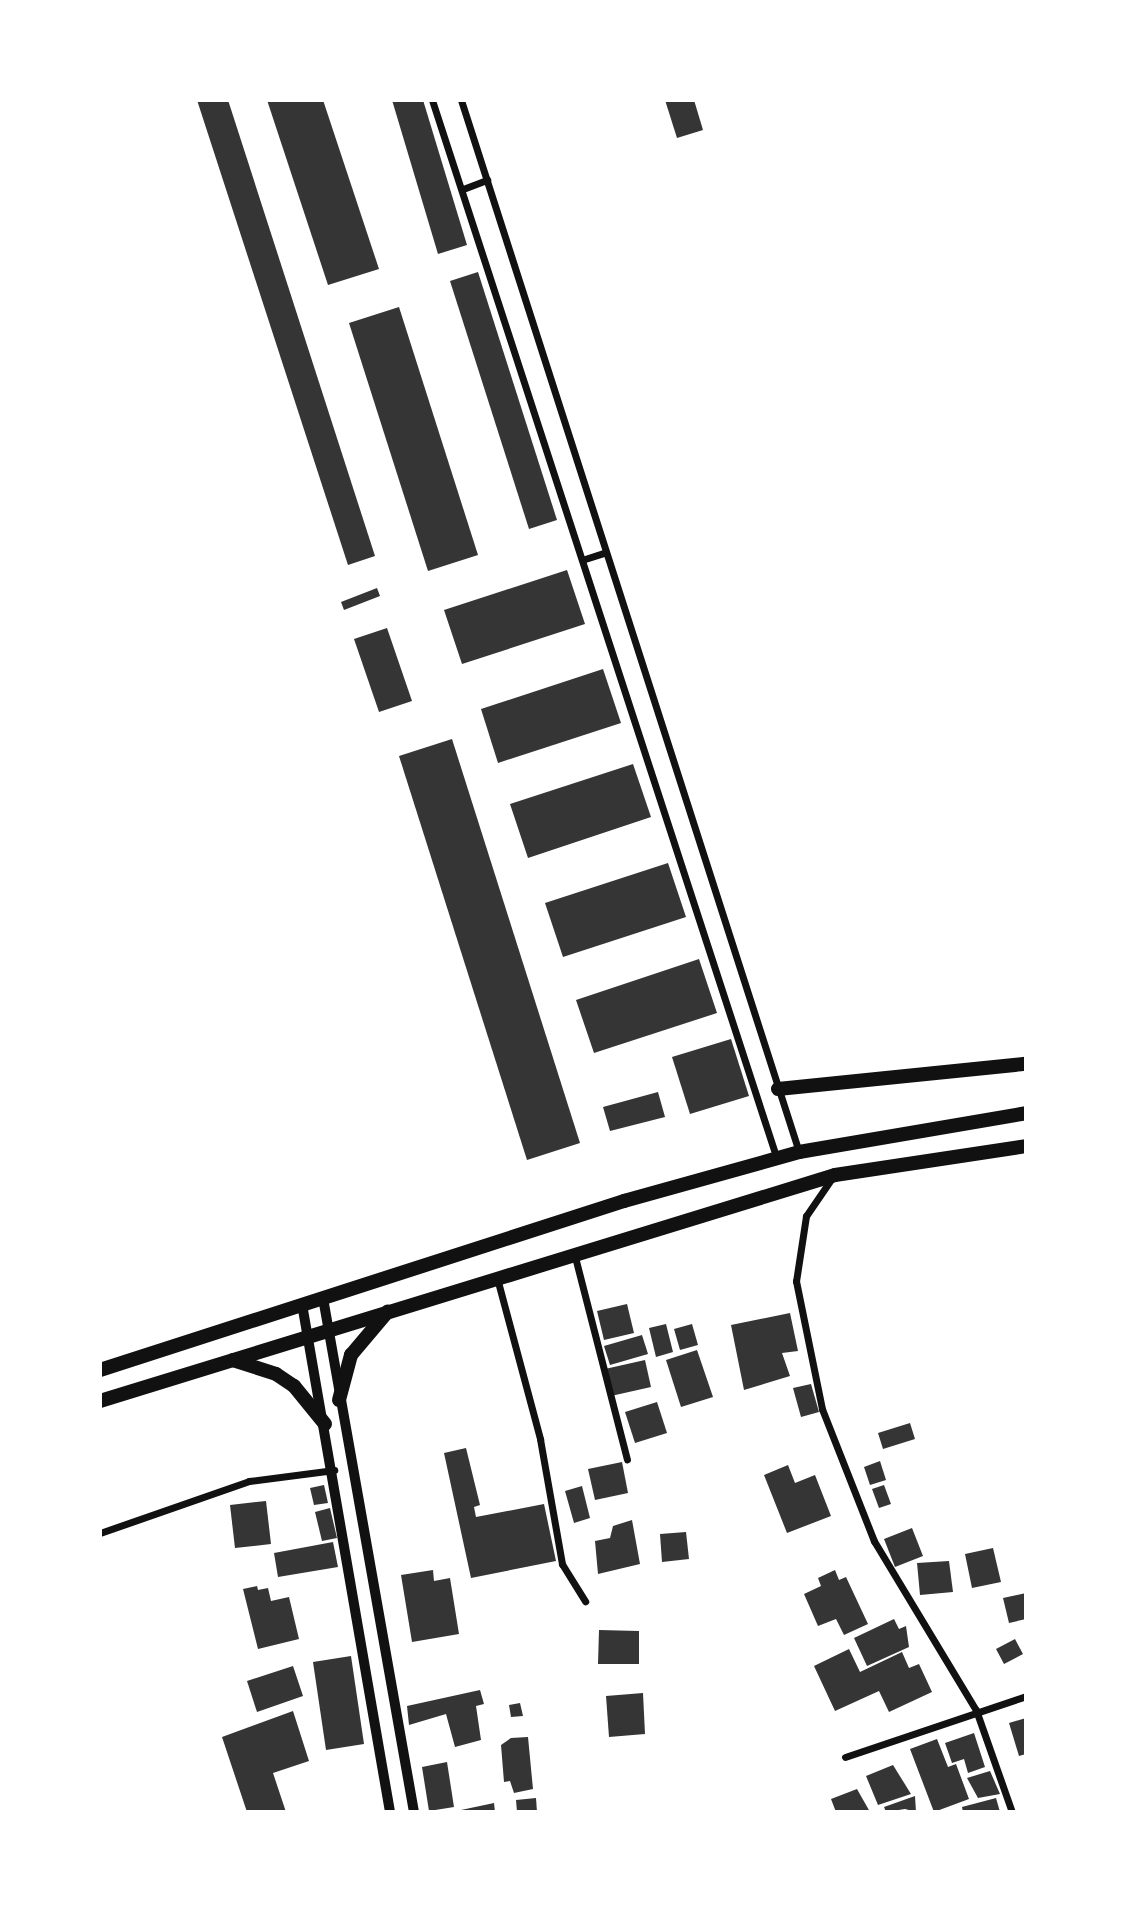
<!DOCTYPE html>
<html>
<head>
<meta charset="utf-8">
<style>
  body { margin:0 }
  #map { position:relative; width:1126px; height:1912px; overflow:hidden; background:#fff; font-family:"Varela Round",sans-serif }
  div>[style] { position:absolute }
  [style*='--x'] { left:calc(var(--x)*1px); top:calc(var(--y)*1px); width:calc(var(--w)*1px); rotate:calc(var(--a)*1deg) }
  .building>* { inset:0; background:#353535 }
  .minor>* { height:7px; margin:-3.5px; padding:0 3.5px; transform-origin:3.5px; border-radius:3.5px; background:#111 }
  .secondary>* { height:10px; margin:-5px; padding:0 5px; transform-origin:5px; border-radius:5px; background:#111 }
  .trunk>* { height:14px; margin:-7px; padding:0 7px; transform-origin:7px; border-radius:7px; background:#111 }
  span { translate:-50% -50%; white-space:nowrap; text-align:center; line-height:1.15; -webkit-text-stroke:5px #fff; paint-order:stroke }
  .frame { position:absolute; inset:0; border:102px solid #fff; pointer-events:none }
</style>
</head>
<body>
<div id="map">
  <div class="building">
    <div style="clip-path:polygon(197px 100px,228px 100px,375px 556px,348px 565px)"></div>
    <div style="clip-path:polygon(267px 100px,323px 100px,379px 269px,328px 285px)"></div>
    <div style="clip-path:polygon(392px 100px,423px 100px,467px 245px,438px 254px)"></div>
    <div style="clip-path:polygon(665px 100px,694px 100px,703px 130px,677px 138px)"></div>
    <div style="clip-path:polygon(478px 272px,557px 520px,529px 529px,450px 281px)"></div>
    <div style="clip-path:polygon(399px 307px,478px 555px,428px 571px,349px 323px)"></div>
    <div style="clip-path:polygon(567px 570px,585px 624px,462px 664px,444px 610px)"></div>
    <div style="clip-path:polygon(377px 588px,380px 596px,344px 610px,341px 602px)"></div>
    <div style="clip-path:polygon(387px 628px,412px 701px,379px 712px,354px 639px)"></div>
    <div style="clip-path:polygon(603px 669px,621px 723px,498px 763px,481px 709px)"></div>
    <div style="clip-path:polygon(452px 739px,580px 1143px,527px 1160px,399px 756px)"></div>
    <div style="clip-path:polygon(633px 764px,651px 817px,528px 858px,510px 804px)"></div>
    <div style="clip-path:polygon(668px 863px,686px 917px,563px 957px,545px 903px)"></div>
    <div style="clip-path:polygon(699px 959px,717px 1013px,594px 1053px,576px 1000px)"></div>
    <div style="clip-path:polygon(731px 1039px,749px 1096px,690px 1114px,672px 1057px)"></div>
    <div style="clip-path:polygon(658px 1092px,665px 1117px,610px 1131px,603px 1107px)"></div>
    <div style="clip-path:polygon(627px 1304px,634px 1333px,604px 1340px,597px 1311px)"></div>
    <div style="clip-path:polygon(790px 1313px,798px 1351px,782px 1353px,790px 1376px,744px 1390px,731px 1325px)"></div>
    <div style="clip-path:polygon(666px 1324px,673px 1352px,656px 1357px,649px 1328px)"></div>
    <div style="clip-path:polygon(692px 1324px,698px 1345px,680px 1350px,674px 1329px)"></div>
    <div style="clip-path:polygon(642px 1335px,648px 1354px,610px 1365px,604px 1346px)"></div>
    <div style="clip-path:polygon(697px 1350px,713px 1397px,681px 1407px,666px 1360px)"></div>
    <div style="clip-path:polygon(645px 1360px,651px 1387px,611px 1396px,605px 1369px)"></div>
    <div style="clip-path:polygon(811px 1384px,819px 1412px,801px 1417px,793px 1388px)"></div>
    <div style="clip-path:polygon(657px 1402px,667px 1433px,635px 1443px,625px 1412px)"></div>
    <div style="clip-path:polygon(910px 1423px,915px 1439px,883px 1449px,878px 1433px)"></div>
    <div style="clip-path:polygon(466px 1448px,480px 1505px,474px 1507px,476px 1517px,544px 1504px,556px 1561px,471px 1578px,444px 1453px)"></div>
    <div style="clip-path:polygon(880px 1461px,886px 1480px,870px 1485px,864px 1467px)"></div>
    <div style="clip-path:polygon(622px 1462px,628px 1493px,595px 1500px,588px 1469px)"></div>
    <div style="clip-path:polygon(788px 1465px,795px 1483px,815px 1475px,831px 1516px,787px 1533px,764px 1475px)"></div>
    <div style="clip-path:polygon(324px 1485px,328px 1503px,314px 1505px,310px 1488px)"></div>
    <div style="clip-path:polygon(884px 1485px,891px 1504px,879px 1508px,872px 1489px)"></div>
    <div style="clip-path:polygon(582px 1486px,590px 1518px,574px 1523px,565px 1491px)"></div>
    <div style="clip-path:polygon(266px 1501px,271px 1544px,235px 1548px,230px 1505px)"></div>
    <div style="clip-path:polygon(330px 1508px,337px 1538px,322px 1541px,315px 1512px)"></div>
    <div style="clip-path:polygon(632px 1520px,640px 1564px,598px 1574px,595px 1541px,610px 1538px,613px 1526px)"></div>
    <div style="clip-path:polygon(912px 1528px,923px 1556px,895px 1567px,884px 1539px)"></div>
    <div style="clip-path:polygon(686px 1532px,689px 1559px,662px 1562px,660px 1534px)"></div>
    <div style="clip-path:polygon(333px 1542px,338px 1567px,278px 1577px,274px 1553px)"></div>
    <div style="clip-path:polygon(993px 1548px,1001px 1582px,972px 1588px,965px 1554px)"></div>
    <div style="clip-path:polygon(949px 1561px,953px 1592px,920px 1595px,917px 1563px)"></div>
    <div style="clip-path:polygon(433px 1570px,434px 1581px,450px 1578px,459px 1634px,412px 1642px,401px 1575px)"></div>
    <div style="clip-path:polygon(835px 1570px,839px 1580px,846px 1577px,868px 1624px,844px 1635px,836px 1619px,818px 1626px,804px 1594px,821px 1586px,818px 1578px)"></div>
    <div style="clip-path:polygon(257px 1586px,258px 1590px,268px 1588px,271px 1601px,289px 1597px,299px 1639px,258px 1649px,243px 1589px)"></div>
    <div style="clip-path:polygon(1026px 1593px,1026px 1619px,1009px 1623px,1003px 1598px)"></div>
    <div style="clip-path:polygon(894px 1619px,899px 1629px,906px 1626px,909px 1647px,867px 1666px,854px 1638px)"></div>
    <div style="clip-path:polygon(599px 1630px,639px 1631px,639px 1664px,598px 1664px)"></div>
    <div style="clip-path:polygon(1015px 1639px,1023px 1654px,1004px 1664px,996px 1649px)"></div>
    <div style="clip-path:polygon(849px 1649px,860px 1672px,902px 1652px,909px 1668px,919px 1664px,932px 1692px,889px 1712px,879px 1691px,835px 1711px,814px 1666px)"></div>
    <div style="clip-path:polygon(351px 1656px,364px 1744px,326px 1750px,313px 1662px)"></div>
    <div style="clip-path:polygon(293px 1666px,303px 1696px,257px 1712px,247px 1681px)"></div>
    <div style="clip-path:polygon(480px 1690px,484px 1704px,476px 1706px,481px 1740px,455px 1747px,446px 1714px,409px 1725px,407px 1706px)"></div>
    <div style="clip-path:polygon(643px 1693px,645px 1734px,609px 1737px,606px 1696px)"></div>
    <div style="clip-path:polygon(520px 1703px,523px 1716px,511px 1717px,509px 1705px)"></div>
    <div style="clip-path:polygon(293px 1711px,309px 1761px,273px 1773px,286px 1812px,247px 1812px,222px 1737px)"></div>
    <div style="clip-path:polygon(1026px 1718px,1026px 1754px,1019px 1756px,1009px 1723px)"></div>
    <div style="clip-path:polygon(974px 1733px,985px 1767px,968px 1773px,964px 1759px,952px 1763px,945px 1743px)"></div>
    <div style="clip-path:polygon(528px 1737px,533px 1789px,514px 1793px,510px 1781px,504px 1782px,501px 1745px,511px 1738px)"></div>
    <div style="clip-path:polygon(937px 1739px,948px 1767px,956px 1764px,969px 1799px,934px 1812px,910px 1749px)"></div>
    <div style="clip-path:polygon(447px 1762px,454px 1807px,429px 1811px,422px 1767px)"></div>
    <div style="clip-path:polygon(893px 1765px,911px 1794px,878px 1805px,866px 1776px)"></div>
    <div style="clip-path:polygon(990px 1771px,1000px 1794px,978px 1798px,967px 1778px)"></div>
    <div style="clip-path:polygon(857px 1789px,870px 1812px,836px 1812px,831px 1799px)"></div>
    <div style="clip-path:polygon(915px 1796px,916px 1812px,905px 1809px,886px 1812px,884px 1807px)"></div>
    <div style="clip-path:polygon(536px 1798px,537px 1812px,517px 1812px,516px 1800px)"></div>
    <div style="clip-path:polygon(996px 1798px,1000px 1812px,963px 1812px,962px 1807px)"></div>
    <div style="clip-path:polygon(494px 1803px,495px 1812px,461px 1812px,461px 1810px)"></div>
  </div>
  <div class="minor">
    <div style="--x:432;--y:100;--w:1114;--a:71.96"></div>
    <div style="--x:461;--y:100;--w:1105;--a:72.19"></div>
    <div style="--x:463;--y:189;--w:26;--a:-21"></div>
    <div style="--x:585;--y:559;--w:20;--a:-18"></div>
    <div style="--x:832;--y:1178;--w:46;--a:124.4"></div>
    <div style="--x:806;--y:1216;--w:66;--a:98.7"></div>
    <div style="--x:796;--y:1281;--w:131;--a:78.5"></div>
    <div style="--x:822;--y:1409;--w:142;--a:68.5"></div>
    <div style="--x:874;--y:1541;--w:197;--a:58.9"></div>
    <div style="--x:976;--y:1710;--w:108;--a:70.6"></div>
    <div style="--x:574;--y:1253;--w:213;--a:75.6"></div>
    <div style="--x:497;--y:1278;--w:167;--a:75"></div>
    <div style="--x:540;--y:1439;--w:127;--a:80"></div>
    <div style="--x:562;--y:1564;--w:44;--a:58.1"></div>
    <div style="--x:100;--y:1533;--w:158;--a:-19.2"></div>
    <div style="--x:249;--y:1481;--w:86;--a:-7.4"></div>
    <div style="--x:845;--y:1757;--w:191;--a:-18.6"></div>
  </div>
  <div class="secondary">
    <div style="--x:323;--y:1298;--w:522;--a:79.96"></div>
    <div style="--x:302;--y:1304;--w:516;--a:80.17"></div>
  </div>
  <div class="trunk">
    <div style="--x:778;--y:1089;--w:249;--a:-5.8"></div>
    <div style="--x:233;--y:1360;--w:45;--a:18"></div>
    <div style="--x:276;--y:1374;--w:22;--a:34"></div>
    <div style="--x:294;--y:1386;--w:49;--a:50.8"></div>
    <div style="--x:100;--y:1370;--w:551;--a:-17.88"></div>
    <div style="--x:624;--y:1201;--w:182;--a:-15.6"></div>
    <div style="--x:799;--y:1152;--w:230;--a:-9.7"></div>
    <div style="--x:339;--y:1400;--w:47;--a:-75.1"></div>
    <div style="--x:351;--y:1355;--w:57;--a:-49.9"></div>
    <div style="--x:100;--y:1401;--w:769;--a:-17.09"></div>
    <div style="--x:835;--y:1175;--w:193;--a:-8.6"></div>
  </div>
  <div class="frame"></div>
</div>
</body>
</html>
